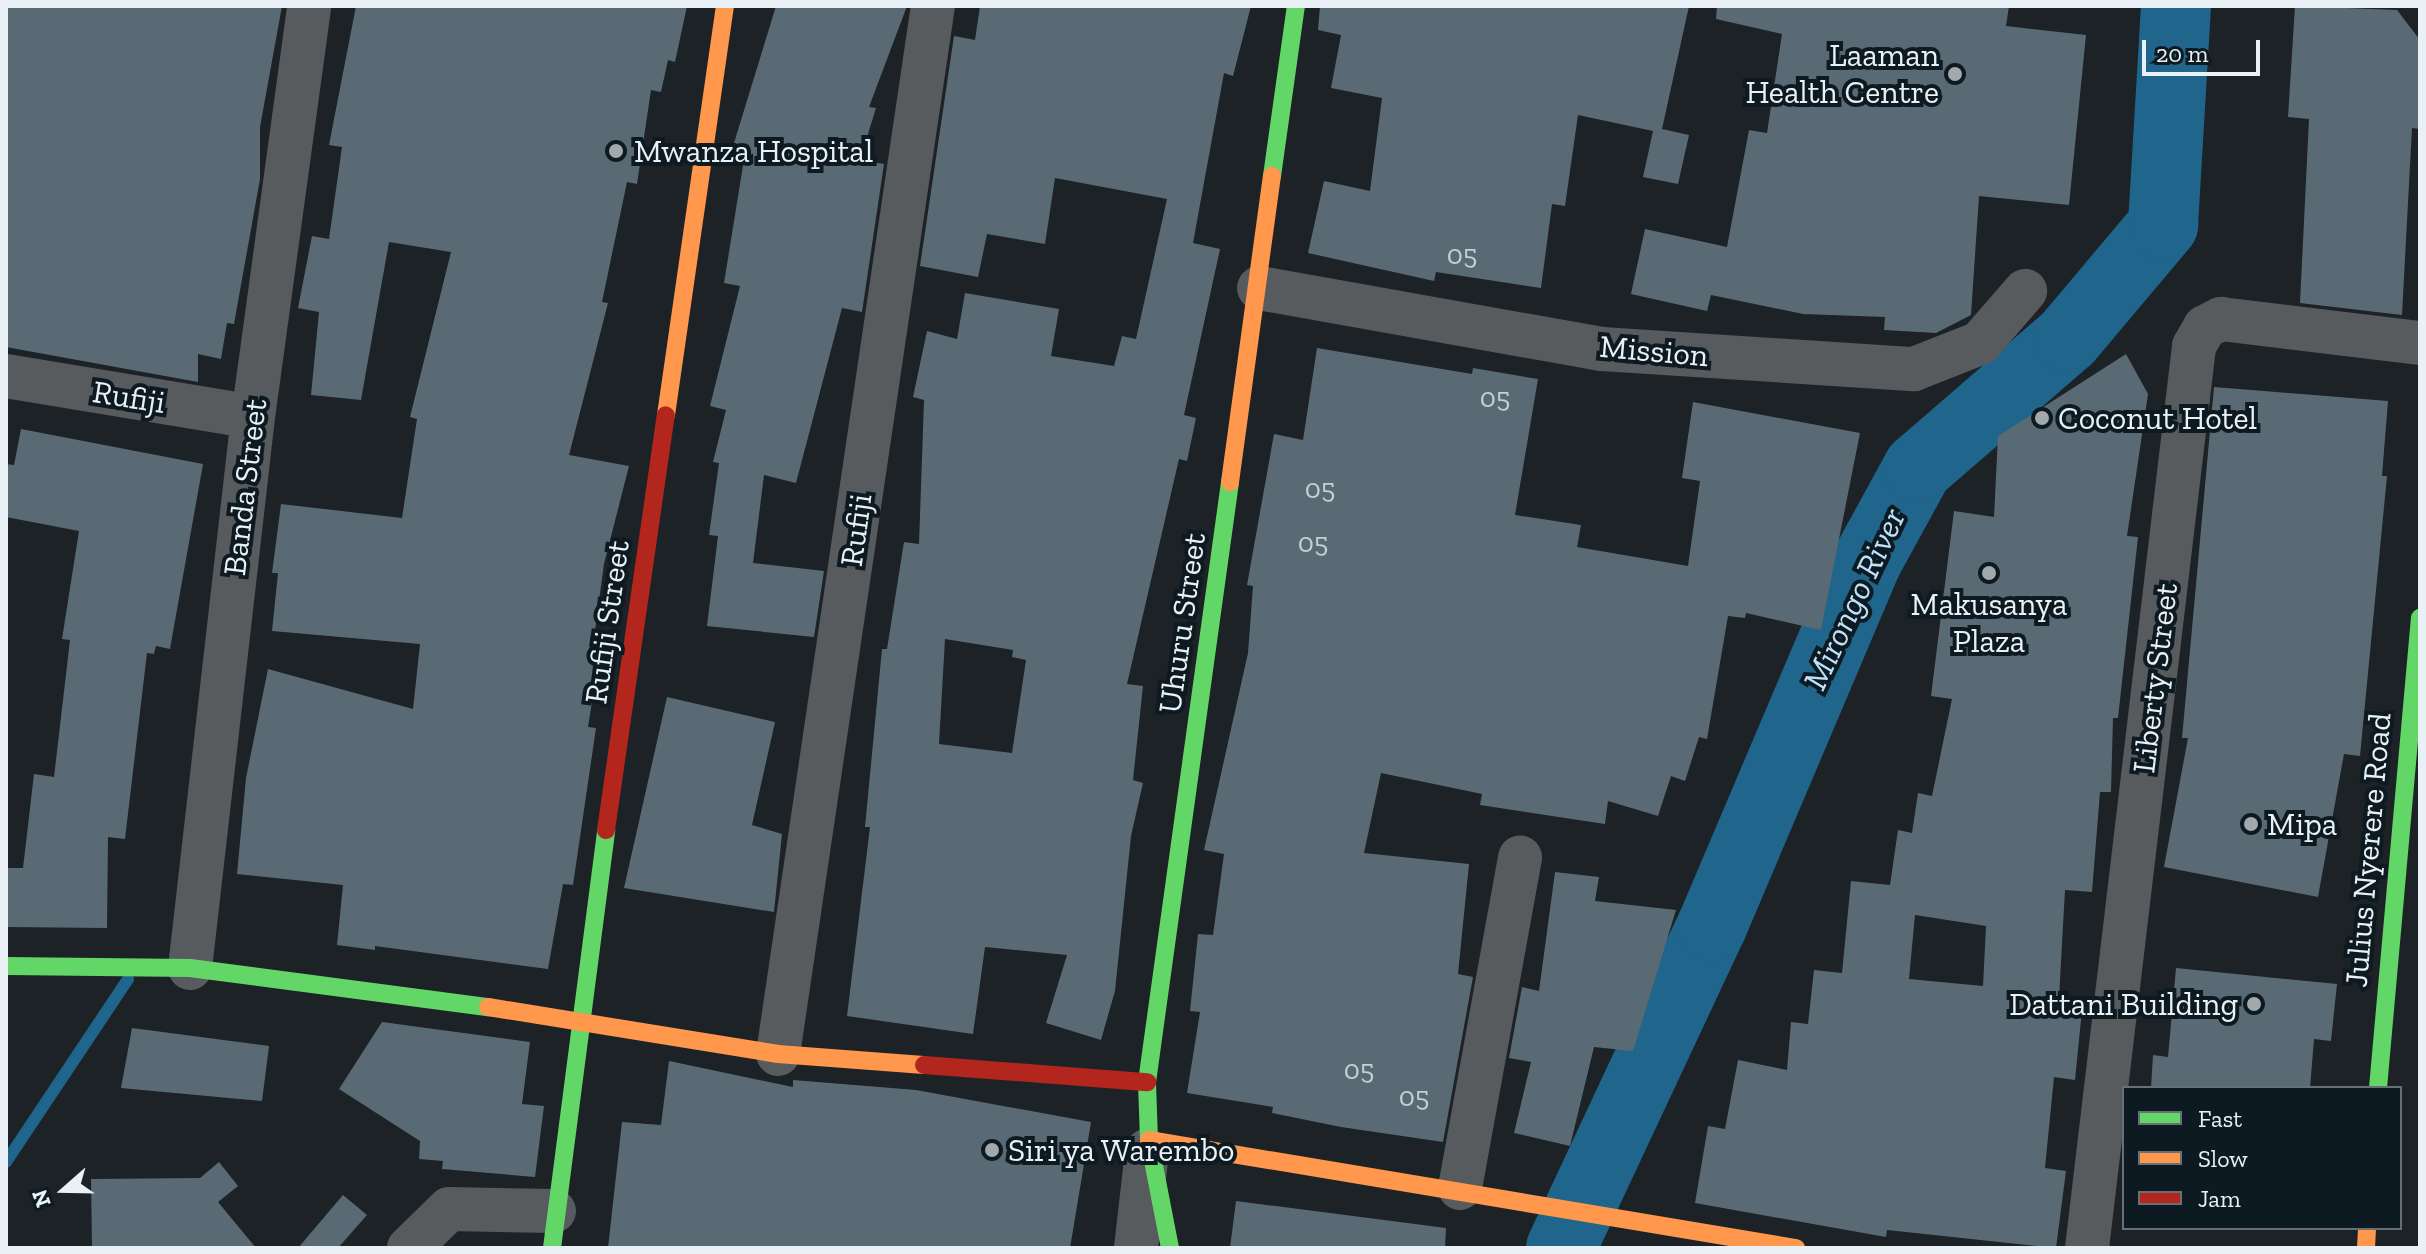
<!DOCTYPE html>
<html>
<head>
<meta charset="utf-8">
<style>
  body { margin:0 }
  #map { position:relative; width:2426px; height:1254px; overflow:hidden; background:#1c2226; font-family:"Zilla Slab",serif }
  div>[style] { position:absolute }
  [style*='--x'] { left:calc(var(--x)*1px); top:calc(var(--y)*1px); width:calc(var(--w)*1px); rotate:calc(var(--a)*1deg) }
  .stream>* { height:12px; margin:-6px; padding:0 6px; transform-origin:6px; border-radius:6px; background:#20658b }
  .river>* { height:70px; margin:-35px; padding:0 35px; transform-origin:35px; border-radius:35px; background:#20658b }
  .building>* { inset:0; background:#5a6a75 }
  .street>* { height:44px; margin:-22px; padding:0 22px; transform-origin:22px; border-radius:22px; background:#585b5d }
  .fast>* { height:18px; margin:-9px; padding:0 9px; transform-origin:9px; border-radius:9px; background:#63d668 }
  .slow>* { height:18px; margin:-9px; padding:0 9px; transform-origin:9px; border-radius:9px; background:#ff974d }
  .jam>* { height:18px; margin:-9px; padding:0 9px; transform-origin:9px; border-radius:9px; background:#b3261e }
  .dots>* { width:22px; height:22px; translate:-50% -50%; box-sizing:border-box; border:4px solid #0e1a21; border-radius:50% }
  span { translate:-50% -50%; white-space:nowrap; text-align:center; line-height:1.15; -webkit-text-stroke:8px #0e1a21; paint-order:stroke }
  .number-label { font-size:28px; color:#c5cfd6 }
  .number-label span { -webkit-text-stroke-width:0 }
  .poi-label { font-size:32px; color:#e9f1f6 }
  .right { translate:-100% -50%; text-align:right }
  .left { translate:0 -50%; text-align:left }
  .street-label { font-size:32px; color:#e9f1f6 }
  .water-label { font-size:34px; color:#bee2fa; font-style:italic }
  .frame { position:absolute; inset:0; border:8px solid #e9f1f6; pointer-events:none }
  .legend { position:absolute; left:2122px; top:1086px; width:280px; height:144px; box-sizing:border-box; background:#0e1a21; border:2px solid #667076; margin:0; padding:10px 14px; list-style:none; font-size:24px; color:#e9f1f6 }
  .legend li { display:flex; align-items:center; gap:16px; height:40px }
  .legend b { width:40px; border:2px solid #667076 }
  .north { position:absolute; left:24px; top:1150px; width:80px; height:80px; -webkit-text-stroke:6px #0e1a21; paint-order:stroke; rotate:250deg; font-size:22px; font-weight:700; line-height:32px; text-align:center; color:#e9f1f6 }
  .north::after { content:''; display:block; margin:auto; width:28px; height:36px; background:#e9f1f6; clip-path:polygon(50% 0,100% 100%,50% 72%,0 100%) }
  .scale { position:absolute; left:2142px; top:40px; width:118px; height:36px; box-sizing:border-box; border:4px solid #e9f1f6; border-top:0; padding-left:10px; font-size:24px; line-height:28px; white-space:nowrap; color:#e9f1f6; -webkit-text-stroke:6px #0e1a21; paint-order:stroke }
</style>
</head>
<body>
<div id="map">
  <div class="stream">
    <div style="--x:6;--y:1162;--w:220;--a:-56.3"></div>
  </div>
  <div class="river">
    <div style="--x:1561;--y:1248;--w:356;--a:-64.9"></div>
    <div style="--x:1712;--y:926;--w:397;--a:-67"></div>
    <div style="--x:1867;--y:561;--w:106;--a:-61.3"></div>
    <div style="--x:1918;--y:468;--w:198;--a:-40.9"></div>
    <div style="--x:2068;--y:338;--w:148;--a:-49.9"></div>
    <div style="--x:2163;--y:225;--w:219;--a:-86.6"></div>
  </div>
  <div class="building">
    <div style="clip-path:polygon(6px 6px,282px 6px,260px 127px,260px 179px,234px 324px,227px 323px,221px 359px,198px 354px,198px 382px,6px 347px)"></div>
    <div style="clip-path:polygon(356px 6px,687px 6px,675px 62px,668px 60px,661px 92px,651px 90px,637px 184px,627px 182px,602px 302px,608px 303px,569px 455px,629px 466px,604px 564px,594px 638px,602px 639px,588px 727px,596px 728px,573px 885px,563px 884px,548px 969px,375px 946px,375px 950px,337px 945px,343px 885px,237px 874px,246px 778px,268px 669px,413px 709px,420px 644px,272px 631px,278px 573px,272px 573px,281px 504px,402px 518px,417px 419px,410px 417px,451px 252px,389px 242px,361px 400px,311px 395px,319px 312px,298px 308px,312px 236px,329px 239px,342px 147px,329px 145px)"></div>
    <div style="clip-path:polygon(776px 6px,907px 6px,869px 107px,876px 108px,860px 160px,884px 164px,862px 312px,842px 308px,796px 483px,764px 475px,753px 563px,824px 571px,814px 637px,707px 626px,718px 536px,709px 535px,719px 463px,713px 462px,726px 410px,710px 406px,740px 286px,724px 283px,746px 147px,734px 143px)"></div>
    <div style="clip-path:polygon(evenodd,980px 6px,1251px 6px,1233px 76px,1224px 73px,1193px 243px,1220px 249px,1184px 415px,1196px 418px,1187px 461px,1179px 459px,1127px 684px,1143px 686px,1133px 780px,1143px 783px,1131px 836px,1115px 991px,1101px 1040px,1046px 1023px,1067px 955px,985px 947px,973px 1034px,847px 1016px,870px 827px,865px 827px,882px 649px,887px 649px,904px 542px,919px 544px,924px 400px,913px 397px,927px 331px,957px 339px,965px 293px,1059px 309px,1051px 356px,1114px 366px,1122px 336px,1136px 339px,1167px 199px,1055px 178px,1045px 244px,987px 234px,978px 277px,920px 266px,954px 36px,975px 40px,980px 6px,945px 639px,1013px 650px,1012px 657px,1026px 660px,1012px 753px,939px 744px,945px 639px)"></div>
    <div style="clip-path:polygon(1320px 6px,1689px 6px,1662px 129px,1689px 135px,1678px 184px,1643px 177px,1653px 131px,1578px 115px,1565px 206px,1552px 204px,1541px 288px,1436px 272px,1434px 281px,1308px 253px,1324px 181px,1370px 191px,1382px 98px,1331px 88px,1341px 35px,1318px 30px)"></div>
    <div style="clip-path:polygon(1717px 6px,2009px 6px,2006px 26px,2086px 35px,2069px 205px,1979px 196px,1971px 315px,1936px 333px,1884px 330px,1885px 317px,1803px 314px,1711px 295px,1707px 311px,1631px 294px,1645px 229px,1727px 247px,1749px 130px,1767px 133px,1782px 34px,1716px 19px)"></div>
    <div style="clip-path:polygon(2295px 6px,2397px 10px,2420px 40px,2420px 129px,2412px 128px,2402px 315px,2300px 303px,2309px 119px,2288px 117px)"></div>
    <div style="clip-path:polygon(1317px 348px,1472px 374px,1473px 368px,1538px 379px,1515px 515px,1581px 525px,1577px 547px,1688px 566px,1700px 481px,1682px 478px,1693px 402px,1860px 433px,1821px 630px,1746px 613px,1745px 618px,1728px 616px,1707px 739px,1699px 737px,1685px 781px,1671px 776px,1658px 816px,1608px 801px,1605px 824px,1480px 805px,1482px 794px,1381px 773px,1364px 853px,1469px 864px,1458px 974px,1473px 977px,1443px 1142px,1341px 1127px,1272px 1113px,1273px 1107px,1187px 1093px,1200px 1012px,1190px 1011px,1198px 934px,1213px 935px,1224px 854px,1204px 850px,1248px 653px,1253px 586px,1247px 585px,1274px 434px,1303px 440px)"></div>
    <div style="clip-path:polygon(evenodd,2126px 354px,2148px 394px,2127px 536px,2138px 537px,2118px 718px,2113px 718px,2111px 792px,2100px 792px,2092px 892px,2065px 890px,2059px 998px,2083px 1000px,2075px 1080px,2054px 1077px,2045px 1168px,2066px 1171px,2056px 1248px,1887px 1230px,1886px 1237px,1695px 1203px,1708px 1126px,1725px 1129px,1738px 1060px,1787px 1070px,1791px 1022px,1808px 1024px,1814px 970px,1842px 973px,1851px 881px,1890px 885px,1898px 830px,1912px 833px,1918px 793px,1932px 796px,1952px 699px,1931px 696px,1954px 511px,1994px 517px,1998px 436px,2126px 354px,1915px 915px,1986px 926px,1983px 986px,1909px 979px,1915px 915px)"></div>
    <div style="clip-path:polygon(2214px 387px,2388px 401px,2382px 476px,2387px 476px,2360px 756px,2344px 754px,2318px 897px,2164px 867px,2188px 738px,2182px 738px)"></div>
    <div style="clip-path:polygon(21px 429px,203px 464px,170px 649px,156px 646px,154px 654px,147px 653px,125px 839px,108px 837px,107px 928px,6px 927px,6px 868px,23px 868px,34px 774px,54px 777px,70px 640px,62px 639px,79px 531px,6px 517px,6px 464px,14px 465px)"></div>
    <div style="clip-path:polygon(667px 697px,775px 722px,752px 825px,782px 834px,774px 912px,624px 888px)"></div>
    <div style="clip-path:polygon(1555px 872px,1599px 877px,1595px 901px,1676px 910px,1633px 1051px,1594px 1047px,1570px 1146px,1514px 1133px,1531px 1062px,1509px 1058px,1522px 987px,1539px 991px)"></div>
    <div style="clip-path:polygon(2176px 968px,2337px 984px,2331px 1041px,2314px 1039px,2310px 1088px,2151px 1088px,2153px 1055px,2168px 1057px)"></div>
    <div style="clip-path:polygon(382px 1022px,530px 1042px,522px 1104px,544px 1106px,535px 1177px,442px 1169px,443px 1161px,419px 1159px,420px 1141px,339px 1089px)"></div>
    <div style="clip-path:polygon(132px 1028px,269px 1046px,262px 1101px,121px 1088px)"></div>
    <div style="clip-path:polygon(669px 1061px,793px 1087px,793px 1080px,916px 1090px,1091px 1122px,1070px 1248px,608px 1248px,622px 1122px,661px 1125px)"></div>
    <div style="clip-path:polygon(219px 1162px,238px 1186px,218px 1202px,256px 1248px,92px 1248px,91px 1179px,200px 1178px)"></div>
    <div style="clip-path:polygon(343px 1195px,367px 1215px,338px 1248px,298px 1248px)"></div>
    <div style="clip-path:polygon(1236px 1201px,1446px 1228px,1445px 1248px,1230px 1248px)"></div>
  </div>
  <div class="street">
    <div style="--x:1259;--y:288;--w:348;--a:10.1"></div>
    <div style="--x:1602;--y:349;--w:313;--a:3.7"></div>
    <div style="--x:1914;--y:369;--w:71;--a:-21.5"></div>
    <div style="--x:1980;--y:343;--w:69;--a:-49.1"></div>
    <div style="--x:6;--y:376;--w:250;--a:9.4"></div>
    <div style="--x:190;--y:968;--w:555;--a:-83.48"></div>
    <div style="--x:253;--y:417;--w:415;--a:-82.2"></div>
    <div style="--x:778;--y:1054;--w:1059;--a:-81.59"></div>
    <div style="--x:1460;--y:1188;--w:336;--a:-79.7"></div>
    <div style="--x:409;--y:1248;--w:56;--a:-44.3"></div>
    <div style="--x:449;--y:1209;--w:105;--a:1.1"></div>
    <div style="--x:1136;--y:1248;--w:98;--a:-83.5"></div>
    <div style="--x:2087;--y:1248;--w:908;--a:-83.23"></div>
    <div style="--x:2194;--y:346;--w:22;--a:-60"></div>
    <div style="--x:2205;--y:327;--w:18;--a:-27"></div>
    <div style="--x:2221;--y:319;--w:200;--a:6.9"></div>
  </div>
  <div class="fast">
    <div style="--x:1272;--y:176;--w:172;--a:-82"></div>
    <div style="--x:6;--y:966;--w:184;--a:0.6"></div>
    <div style="--x:190;--y:968;--w:301;--a:7.5"></div>
    <div style="--x:2378;--y:1088;--w:472;--a:-84.9"></div>
    <div style="--x:552;--y:1248;--w:421;--a:-82.6"></div>
    <div style="--x:1170;--y:1248;--w:110;--a:-101"></div>
    <div style="--x:1149;--y:1140;--w:58;--a:-92"></div>
    <div style="--x:1147;--y:1082;--w:606;--a:-82.12"></div>
  </div>
  <div class="slow">
    <div style="--x:666;--y:415;--w:413;--a:-81.8"></div>
    <div style="--x:1230;--y:482;--w:309;--a:-82.2"></div>
    <div style="--x:488;--y:1007;--w:294;--a:9.2"></div>
    <div style="--x:778;--y:1054;--w:146;--a:4.3"></div>
    <div style="--x:1149;--y:1140;--w:656;--a:9.48"></div>
    <div style="--x:2366;--y:1248;--w:20;--a:-87"></div>
  </div>
  <div class="jam">
    <div style="--x:606;--y:830;--w:419;--a:-81.8"></div>
    <div style="--x:924;--y:1065;--w:224;--a:4.4"></div>
  </div>
  <div class="dots">
    <div style="left:1955px;top:74px;background:#a1a9ad"></div>
    <div style="left:616px;top:151px;background:#a1a9ad"></div>
    <div style="left:2042px;top:418px;background:#a1a9ad"></div>
    <div style="left:1989px;top:573px;background:#a1a9ad"></div>
    <div style="left:2251px;top:824px;background:#a1a9ad"></div>
    <div style="left:2254px;top:1004px;background:#a1a9ad"></div>
    <div style="left:992px;top:1150px;background:#a1a9ad"></div>
  </div>
  <div class="number-label">
    <span style="left:1462px;top:255px">05</span>
    <span style="left:1495px;top:398px">05</span>
    <span style="left:1320px;top:489px">05</span>
    <span style="left:1313px;top:543px">05</span>
    <span style="left:1359px;top:1070px">05</span>
    <span style="left:1414px;top:1097px">05</span>
  </div>
  <div class="poi-label">
    <span class="right" style="left:1939px;top:74px">Laaman<br>Health Centre</span>
    <span class="left" style="left:634px;top:151px">Mwanza Hospital</span>
    <span class="left" style="left:2058px;top:418px">Coconut Hotel</span>
    <span style="left:1989px;top:623px">Makusanya<br>Plaza</span>
    <span class="left" style="left:2267px;top:824px">Mipa</span>
    <span class="right" style="left:2238px;top:1004px">Dattani Building</span>
    <span class="left" style="left:1008px;top:1150px">Siri ya Warembo</span>
  </div>
  <div class="street-label">
    <span style="left:1654px;top:351px;rotate:5deg">Mission</span>
    <span style="left:129px;top:397px;rotate:9deg">Rufiji</span>
    <span style="left:245px;top:487px;rotate:-83deg">Banda Street</span>
    <span style="left:856px;top:530px;rotate:-82deg">Rufiji</span>
    <span style="left:607px;top:622px;rotate:-82deg">Rufiji Street</span>
    <span style="left:1182px;top:623px;rotate:-82deg">Uhuru Street</span>
    <span style="left:2155px;top:678px;rotate:-83deg">Liberty Street</span>
    <span style="left:2368px;top:850px;rotate:-85deg">Julius Nyerere Road</span>
  </div>
  <div class="water-label">
    <span style="left:1854px;top:599px;rotate:-65deg">Mirongo River</span>
  </div>
  <div class="frame"></div>
  <ul class="legend">
  <li><b style="height:10px;background:#63d668"></b>Fast</li>
  <li><b style="height:10px;background:#ff974d"></b>Slow</li>
  <li><b style="height:10px;background:#b3261e"></b>Jam</li>
  </ul>
  <div class="north">N</div>
  <div class="scale">20 m</div>
</div>
</body>
</html>
